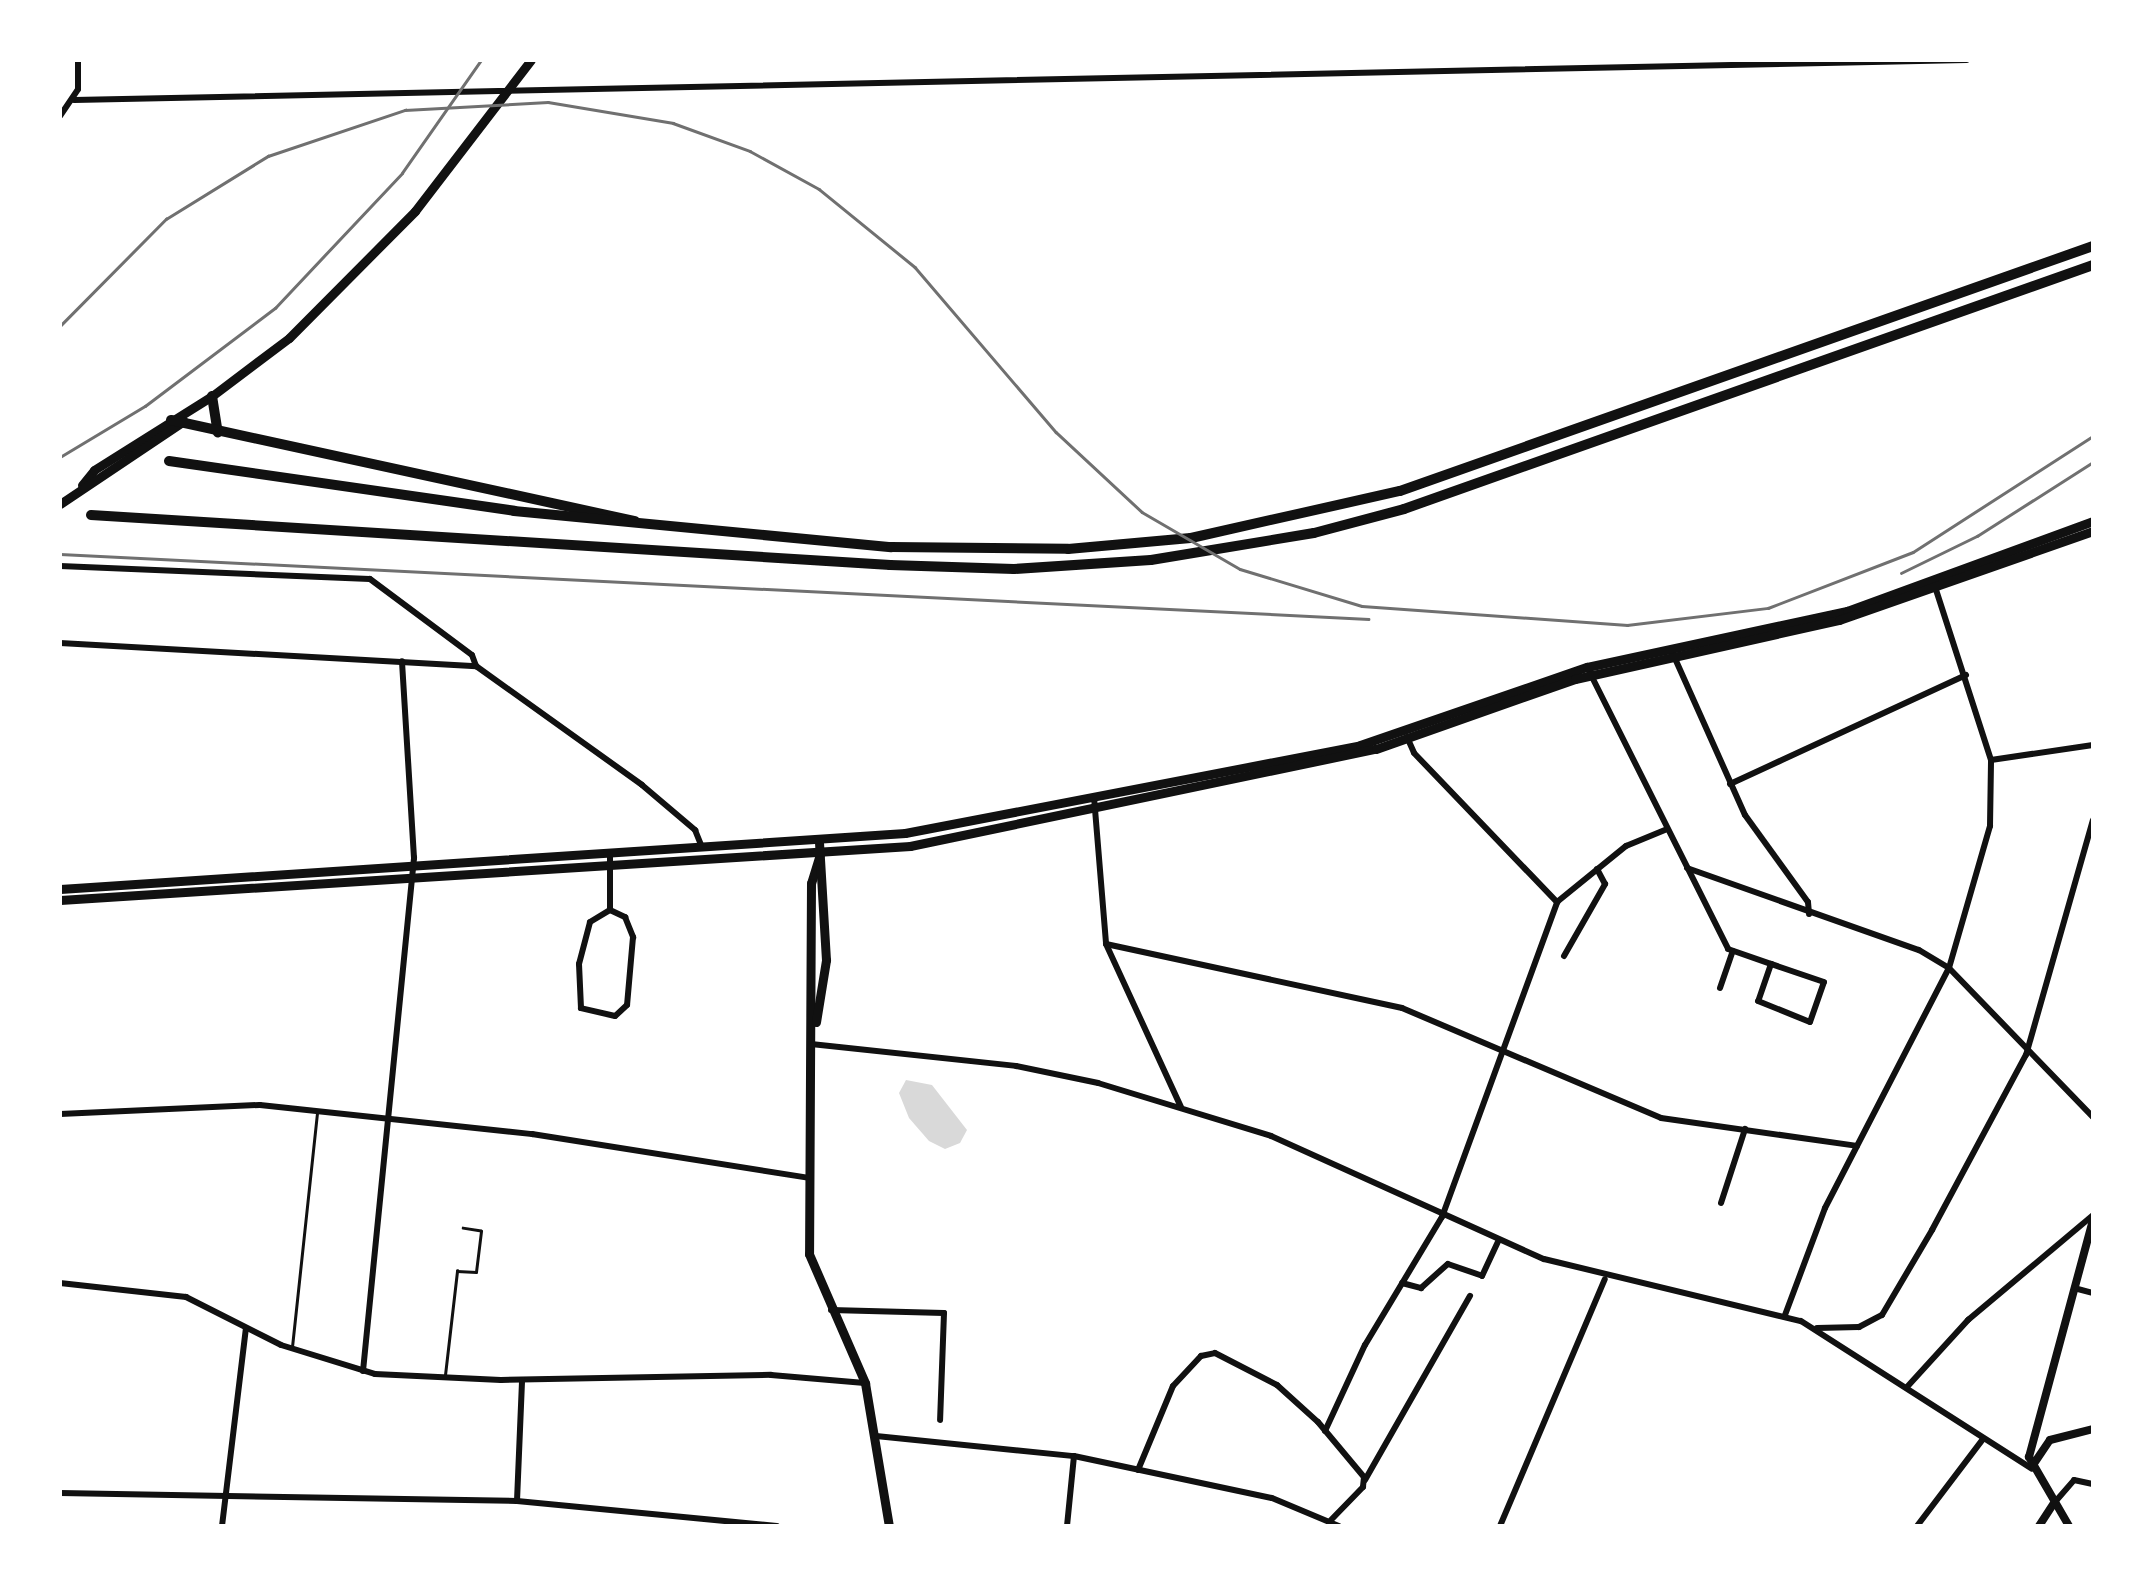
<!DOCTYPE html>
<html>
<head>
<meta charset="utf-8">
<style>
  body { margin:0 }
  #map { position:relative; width:2153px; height:1586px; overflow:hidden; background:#fff; font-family:Lato,sans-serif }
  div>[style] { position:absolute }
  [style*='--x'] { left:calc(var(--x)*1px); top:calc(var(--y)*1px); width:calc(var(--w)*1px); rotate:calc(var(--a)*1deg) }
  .water>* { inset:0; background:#d9d9d9 }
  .service>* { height:2.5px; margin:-1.25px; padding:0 1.25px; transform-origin:1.25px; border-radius:1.25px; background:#111 }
  .minor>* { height:6px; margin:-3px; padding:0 3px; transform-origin:3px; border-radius:3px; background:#111 }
  .tertiary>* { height:8px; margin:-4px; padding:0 4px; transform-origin:4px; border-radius:4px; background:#111 }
  .secondary>* { height:9px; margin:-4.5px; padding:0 4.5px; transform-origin:4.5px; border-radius:4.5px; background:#111 }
  .primary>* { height:9px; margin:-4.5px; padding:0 4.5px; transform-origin:4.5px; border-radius:4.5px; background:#111 }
  .motorway>* { height:10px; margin:-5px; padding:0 5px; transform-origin:5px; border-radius:5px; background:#111 }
  .rail>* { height:2.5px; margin:-1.25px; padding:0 1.25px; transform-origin:1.25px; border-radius:1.25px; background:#707070 }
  span { translate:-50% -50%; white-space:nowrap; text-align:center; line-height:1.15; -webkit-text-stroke:9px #fff; paint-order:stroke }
  .frame { position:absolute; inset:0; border:62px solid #fff; pointer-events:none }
</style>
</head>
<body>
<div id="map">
  <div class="water">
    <div style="clip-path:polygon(906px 1080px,932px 1085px,967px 1130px,960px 1143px,945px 1149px,929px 1141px,909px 1118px,899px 1093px)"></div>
  </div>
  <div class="service">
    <div style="--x:292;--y:1347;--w:236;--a:-83.9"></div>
    <div style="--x:445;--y:1375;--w:105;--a:-83.4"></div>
    <div style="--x:457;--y:1271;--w:19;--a:3"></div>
    <div style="--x:476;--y:1272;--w:41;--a:-83"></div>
    <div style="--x:481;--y:1231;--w:18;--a:-171"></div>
  </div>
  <div class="minor">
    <div style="--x:74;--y:100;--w:1893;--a:-1.21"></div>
    <div style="--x:60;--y:116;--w:32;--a:-56"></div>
    <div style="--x:78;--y:89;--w:29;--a:-90"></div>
    <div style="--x:60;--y:566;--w:310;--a:2.4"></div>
    <div style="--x:370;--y:579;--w:127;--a:36.7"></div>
    <div style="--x:472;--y:655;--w:12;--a:70"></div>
    <div style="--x:60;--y:643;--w:417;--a:3.2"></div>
    <div style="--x:476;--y:666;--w:204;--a:35.6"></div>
    <div style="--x:642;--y:785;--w:70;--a:40.3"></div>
    <div style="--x:695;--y:830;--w:18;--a:68"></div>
    <div style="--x:1673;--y:654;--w:176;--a:65.9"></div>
    <div style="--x:1745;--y:815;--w:107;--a:54.1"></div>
    <div style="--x:1808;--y:902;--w:12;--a:85"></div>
    <div style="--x:1587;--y:667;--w:315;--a:63.4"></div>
    <div style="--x:1728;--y:949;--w:46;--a:19.2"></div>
    <div style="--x:1771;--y:964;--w:39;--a:109"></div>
    <div style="--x:1758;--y:1001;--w:56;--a:22"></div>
    <div style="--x:1810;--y:1022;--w:42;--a:-70.7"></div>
    <div style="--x:1824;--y:982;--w:56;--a:-161.2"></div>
    <div style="--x:1407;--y:737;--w:17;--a:66"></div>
    <div style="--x:1414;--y:753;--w:207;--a:46.2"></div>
    <div style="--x:1991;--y:760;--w:103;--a:-8.4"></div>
    <div style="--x:1730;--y:784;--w:260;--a:-24.8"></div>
    <div style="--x:1094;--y:797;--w:147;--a:85.3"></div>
    <div style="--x:1106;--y:944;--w:179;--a:65.3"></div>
    <div style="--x:610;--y:853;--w:57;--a:90"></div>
    <div style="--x:1687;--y:868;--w:246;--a:19.5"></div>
    <div style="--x:1919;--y:950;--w:35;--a:31"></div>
    <div style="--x:1949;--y:968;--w:207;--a:46"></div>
    <div style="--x:610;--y:910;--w:17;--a:25"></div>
    <div style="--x:625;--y:917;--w:22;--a:68"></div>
    <div style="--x:633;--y:937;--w:68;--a:95"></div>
    <div style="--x:627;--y:1005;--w:16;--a:137"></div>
    <div style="--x:615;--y:1016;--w:35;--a:-167"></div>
    <div style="--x:581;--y:1008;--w:44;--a:-92.6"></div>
    <div style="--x:579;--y:964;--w:43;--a:-75.3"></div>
    <div style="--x:590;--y:922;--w:23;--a:-31"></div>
    <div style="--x:1106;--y:944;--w:303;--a:12.2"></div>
    <div style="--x:1402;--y:1008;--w:281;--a:23"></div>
    <div style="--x:1661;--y:1118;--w:198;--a:8.1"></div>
    <div style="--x:1564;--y:956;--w:83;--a:-60.3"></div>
    <div style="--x:1605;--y:884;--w:17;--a:-118"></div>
    <div style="--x:1720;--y:988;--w:39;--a:-71"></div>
    <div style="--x:811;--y:1044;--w:206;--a:6.1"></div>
    <div style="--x:1016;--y:1066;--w:84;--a:11.7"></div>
    <div style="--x:1098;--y:1083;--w:181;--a:17"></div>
    <div style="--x:1271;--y:1136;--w:299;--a:24.3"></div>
    <div style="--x:1544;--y:1259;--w:264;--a:13.6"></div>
    <div style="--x:1801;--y:1321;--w:274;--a:32.6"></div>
    <div style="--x:60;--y:1114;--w:200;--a:-2.6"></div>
    <div style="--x:260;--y:1105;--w:274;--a:6.1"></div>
    <div style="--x:532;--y:1134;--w:282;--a:9"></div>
    <div style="--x:1721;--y:1203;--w:78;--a:-72"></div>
    <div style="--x:60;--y:1283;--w:127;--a:6.3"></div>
    <div style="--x:186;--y:1297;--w:106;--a:26.8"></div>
    <div style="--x:281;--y:1345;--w:98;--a:17.1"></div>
    <div style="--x:375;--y:1374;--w:126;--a:2.7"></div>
    <div style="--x:501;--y:1380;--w:270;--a:-1.1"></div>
    <div style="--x:771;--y:1375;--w:94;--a:4.9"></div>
    <div style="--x:1402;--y:1283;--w:20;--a:15"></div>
    <div style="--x:1421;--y:1288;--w:36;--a:-42"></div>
    <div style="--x:1448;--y:1264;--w:36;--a:19"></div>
    <div style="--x:1482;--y:1276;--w:38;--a:-65"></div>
    <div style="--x:2074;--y:1288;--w:20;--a:15"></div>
    <div style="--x:831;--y:1310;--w:113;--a:1.5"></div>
    <div style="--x:944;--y:1313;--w:107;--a:92.1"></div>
    <div style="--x:1785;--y:1315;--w:114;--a:-69.5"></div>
    <div style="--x:1825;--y:1208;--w:270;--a:-62.7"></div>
    <div style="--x:1949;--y:968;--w:148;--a:-73.9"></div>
    <div style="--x:1990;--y:826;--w:66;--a:-89.1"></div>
    <div style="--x:1991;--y:760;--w:185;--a:-107.9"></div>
    <div style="--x:1817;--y:1328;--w:42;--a:-1.4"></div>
    <div style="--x:1859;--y:1327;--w:26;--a:-28"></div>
    <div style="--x:1882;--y:1315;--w:99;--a:-59.5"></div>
    <div style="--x:1932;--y:1230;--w:199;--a:-61.8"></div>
    <div style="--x:2026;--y:1055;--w:244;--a:-74.1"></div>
    <div style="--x:363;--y:1371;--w:516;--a:-84.32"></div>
    <div style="--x:414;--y:858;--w:197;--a:-93.5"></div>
    <div style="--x:1907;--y:1387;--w:91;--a:-47.7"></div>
    <div style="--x:1968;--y:1320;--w:163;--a:-40"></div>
    <div style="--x:1325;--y:1431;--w:95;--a:-65.1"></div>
    <div style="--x:1365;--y:1345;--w:149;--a:-59"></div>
    <div style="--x:1442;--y:1217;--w:335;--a:-69.9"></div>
    <div style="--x:1557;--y:902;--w:89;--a:-39.1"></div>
    <div style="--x:1626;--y:846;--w:44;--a:-22.5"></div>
    <div style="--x:876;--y:1436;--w:199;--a:5.8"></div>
    <div style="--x:1074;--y:1456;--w:202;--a:12"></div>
    <div style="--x:1272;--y:1498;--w:73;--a:22.7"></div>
    <div style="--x:1138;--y:1470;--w:91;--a:-67.4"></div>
    <div style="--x:1173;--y:1386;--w:41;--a:-47"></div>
    <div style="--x:1201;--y:1356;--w:14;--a:-12"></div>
    <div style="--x:1215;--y:1353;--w:70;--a:27.3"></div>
    <div style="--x:1277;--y:1385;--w:55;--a:42.1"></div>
    <div style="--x:1318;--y:1422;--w:72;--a:50.1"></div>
    <div style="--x:1364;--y:1477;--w:10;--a:96"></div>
    <div style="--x:1363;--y:1487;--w:46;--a:134.1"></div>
    <div style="--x:1365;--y:1480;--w:212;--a:-60.3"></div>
    <div style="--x:60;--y:1493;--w:457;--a:1"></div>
    <div style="--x:517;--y:1501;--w:261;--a:5.5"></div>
    <div style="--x:517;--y:1501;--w:121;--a:-87.6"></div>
    <div style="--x:2055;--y:1502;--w:29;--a:-49"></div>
    <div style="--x:2074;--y:1480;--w:19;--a:12"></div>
    <div style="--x:222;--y:1526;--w:199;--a:-83.1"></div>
    <div style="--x:1067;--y:1526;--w:70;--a:-84.3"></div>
    <div style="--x:1500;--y:1526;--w:268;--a:-67"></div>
    <div style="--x:1917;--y:1526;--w:109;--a:-52.8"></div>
  </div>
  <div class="tertiary">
    <div style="--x:2033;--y:1465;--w:30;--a:-56"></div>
    <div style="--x:2050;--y:1440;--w:44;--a:-14.3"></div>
    <div style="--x:2039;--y:1526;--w:27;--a:-57"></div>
    <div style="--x:2069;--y:1526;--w:80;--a:-120.1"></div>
    <div style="--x:2029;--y:1457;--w:245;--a:-74.9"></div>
  </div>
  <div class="secondary">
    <div style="--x:82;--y:485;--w:19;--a:-51"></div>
    <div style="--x:94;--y:470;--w:139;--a:-32.1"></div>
    <div style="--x:212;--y:396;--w:96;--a:-37"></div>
    <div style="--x:289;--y:338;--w:179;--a:-45.2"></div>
    <div style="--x:415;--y:211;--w:190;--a:-52.5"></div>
    <div style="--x:60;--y:504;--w:149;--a:-33.8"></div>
    <div style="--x:820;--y:854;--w:30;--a:107"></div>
    <div style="--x:811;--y:883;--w:371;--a:90.3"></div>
    <div style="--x:809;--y:1254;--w:141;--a:66.5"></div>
    <div style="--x:865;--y:1383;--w:145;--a:80.5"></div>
    <div style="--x:816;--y:1022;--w:63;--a:-80.8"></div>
    <div style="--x:826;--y:960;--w:119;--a:-93.4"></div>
  </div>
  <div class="primary">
    <div style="--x:60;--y:889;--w:847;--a:-3.79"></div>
    <div style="--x:905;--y:833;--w:463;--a:-10.9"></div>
    <div style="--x:1360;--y:745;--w:240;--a:-19"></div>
    <div style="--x:1587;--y:667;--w:266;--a:-12.2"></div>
    <div style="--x:1847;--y:611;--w:262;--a:-20.1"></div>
    <div style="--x:60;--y:900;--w:852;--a:-3.64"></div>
    <div style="--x:910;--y:846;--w:476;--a:-11.8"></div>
    <div style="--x:1376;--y:749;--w:211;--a:-19.4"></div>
    <div style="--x:1575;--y:679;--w:271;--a:-12.6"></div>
    <div style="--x:1839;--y:620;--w:269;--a:-19.3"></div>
  </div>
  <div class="motorway">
    <div style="--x:212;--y:396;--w:37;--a:81"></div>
    <div style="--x:171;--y:420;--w:475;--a:12.3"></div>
    <div style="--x:169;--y:461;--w:349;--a:8.2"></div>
    <div style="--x:514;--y:511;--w:379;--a:5.5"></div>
    <div style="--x:891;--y:547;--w:177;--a:0.6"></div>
    <div style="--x:1068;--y:549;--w:123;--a:-5.1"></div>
    <div style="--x:1191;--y:538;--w:214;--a:-12.7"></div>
    <div style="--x:1400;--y:491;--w:735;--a:-19.47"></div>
    <div style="--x:91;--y:515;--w:801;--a:3.58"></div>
    <div style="--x:890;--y:565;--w:124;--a:1.8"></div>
    <div style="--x:1014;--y:569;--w:137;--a:-3.8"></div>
    <div style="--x:1151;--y:560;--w:165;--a:-9.4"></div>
    <div style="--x:1314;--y:533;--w:93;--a:-14.9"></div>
    <div style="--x:1404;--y:509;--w:731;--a:-19.5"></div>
  </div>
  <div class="rail">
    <div style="--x:60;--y:326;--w:151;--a:-45.3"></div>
    <div style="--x:166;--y:219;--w:120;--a:-31.7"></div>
    <div style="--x:268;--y:156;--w:145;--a:-18.6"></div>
    <div style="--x:405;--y:110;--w:143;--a:-3.2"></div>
    <div style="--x:548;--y:102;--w:127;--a:9.5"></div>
    <div style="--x:673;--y:123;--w:82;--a:20"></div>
    <div style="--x:750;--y:151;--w:79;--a:28.8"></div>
    <div style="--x:819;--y:189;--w:124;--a:39.1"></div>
    <div style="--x:915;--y:267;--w:217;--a:49.5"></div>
    <div style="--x:1056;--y:432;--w:117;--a:42.9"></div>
    <div style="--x:1142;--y:512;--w:113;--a:30.2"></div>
    <div style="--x:1240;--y:569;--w:127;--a:16.9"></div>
    <div style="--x:1362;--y:606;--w:266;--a:4.1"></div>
    <div style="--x:1627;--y:625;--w:142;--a:-6.9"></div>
    <div style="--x:1768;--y:608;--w:155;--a:-21.1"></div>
    <div style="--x:1913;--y:552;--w:214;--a:-32.8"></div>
    <div style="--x:60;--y:457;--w:99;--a:-31"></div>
    <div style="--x:145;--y:406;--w:163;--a:-37"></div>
    <div style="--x:275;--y:308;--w:185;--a:-46.7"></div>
    <div style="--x:402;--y:173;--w:138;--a:-55"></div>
    <div style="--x:60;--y:554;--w:1310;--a:2.84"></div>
    <div style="--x:1901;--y:573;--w:85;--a:-26"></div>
    <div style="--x:1977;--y:536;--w:138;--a:-32.5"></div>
  </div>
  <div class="frame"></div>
</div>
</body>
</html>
